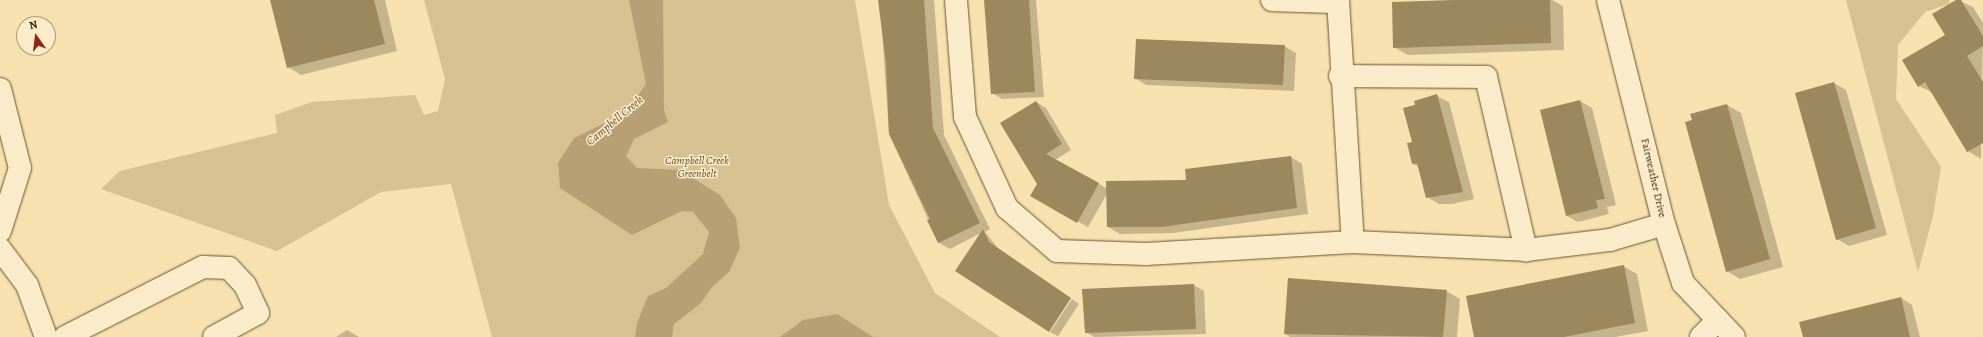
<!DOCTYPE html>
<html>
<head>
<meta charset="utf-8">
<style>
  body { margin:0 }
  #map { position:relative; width:1983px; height:337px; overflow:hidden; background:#f7e1ae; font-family:Alegreya,serif }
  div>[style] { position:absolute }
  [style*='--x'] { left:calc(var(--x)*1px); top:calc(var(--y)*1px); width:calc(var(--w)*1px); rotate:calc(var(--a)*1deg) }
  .green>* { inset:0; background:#d7c191 }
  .water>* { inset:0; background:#b7a174 }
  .shadow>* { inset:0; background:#0003 }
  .building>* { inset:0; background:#9d875c }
  .roads { filter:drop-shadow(0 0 1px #6a542e) drop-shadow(0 0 1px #6a542e) }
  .minor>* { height:22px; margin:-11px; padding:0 11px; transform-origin:11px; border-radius:11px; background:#faecca }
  span { translate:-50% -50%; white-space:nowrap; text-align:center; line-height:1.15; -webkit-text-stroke:3px #faecca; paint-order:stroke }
  .park-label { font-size:11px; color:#624c27; font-style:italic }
  .street-label { font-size:11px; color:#3b2504 }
  .water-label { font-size:12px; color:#66502b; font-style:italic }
  .north { position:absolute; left:16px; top:16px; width:40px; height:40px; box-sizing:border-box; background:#faecca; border:1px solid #ae9c7b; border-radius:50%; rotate:346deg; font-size:11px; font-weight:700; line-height:16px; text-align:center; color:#3b2504 }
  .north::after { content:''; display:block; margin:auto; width:14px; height:18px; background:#8f2418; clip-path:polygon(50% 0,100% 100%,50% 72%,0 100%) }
</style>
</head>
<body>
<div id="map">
  <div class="green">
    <div style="clip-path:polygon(424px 0,855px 0,889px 205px,935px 293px,1000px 337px,492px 337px,451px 184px,381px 192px,277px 251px,101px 189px,120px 171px,277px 133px,275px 115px,312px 102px,415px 95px,424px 115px,438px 111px,445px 79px)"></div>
    <div style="clip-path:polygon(1846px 0,1949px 0,1949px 4px,1925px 12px,1898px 45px,1896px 99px,1941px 167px,1933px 216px,1918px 272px)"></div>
  </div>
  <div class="water">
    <div style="clip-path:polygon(629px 0,663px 0,664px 110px,668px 122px,634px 139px,626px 156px,637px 168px,680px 170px,720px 195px,736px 218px,740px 248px,729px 272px,712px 287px,701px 303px,674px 324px,672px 337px,635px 337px,637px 323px,648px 296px,666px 288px,703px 254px,709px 232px,693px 212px,682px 211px,632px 235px,560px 188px,558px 163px,574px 138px,626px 113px,646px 84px)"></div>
    <div style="clip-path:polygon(837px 314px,873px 337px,780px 337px,803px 320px)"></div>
  </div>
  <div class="shadow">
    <div style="clip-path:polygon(271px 0,385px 0,397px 51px,301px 75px,288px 67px)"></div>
    <div style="clip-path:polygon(880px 0,934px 0,944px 135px,990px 229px,985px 232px,998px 248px,1070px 298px,1049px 330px,981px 233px,950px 249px,939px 243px,889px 134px)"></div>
    <div style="clip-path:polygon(985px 0,1036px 0,1044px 97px,1002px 99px,992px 93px)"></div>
    <div style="clip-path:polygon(1493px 0,1552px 0,1563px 6px,1564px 50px,1408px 55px,1394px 47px)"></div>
    <div style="clip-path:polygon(1958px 0,1973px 7px,1983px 23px,1981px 159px,1968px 151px,1933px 93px,1919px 86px,1946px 35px)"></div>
    <div style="clip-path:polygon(1284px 46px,1296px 53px,1294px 91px,1146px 85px,1135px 78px)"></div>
    <div style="clip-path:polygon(1834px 83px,1846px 90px,1887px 235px,1849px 246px,1837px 239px,1796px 94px)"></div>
    <div style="clip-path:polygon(1437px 96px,1449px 102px,1474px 199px,1452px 204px,1439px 204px,1427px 197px,1419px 167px,1413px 164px,1417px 106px)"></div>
    <div style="clip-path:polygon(1580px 101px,1592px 108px,1616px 205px,1607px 207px,1609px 214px,1578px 222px,1567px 216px)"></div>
    <div style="clip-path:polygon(1036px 102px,1046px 108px,1071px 150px,1055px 160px,1108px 189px,1187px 181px,1291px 157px,1302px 164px,1308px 214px,1173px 233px,1120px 234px,1108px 227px,1108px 192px,1088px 227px,1032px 196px,1038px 184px)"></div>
    <div style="clip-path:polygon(1727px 105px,1741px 113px,1783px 267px,1740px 279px,1727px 271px)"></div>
    <div style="clip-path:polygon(1623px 266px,1637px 274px,1648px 331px,1615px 337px,1475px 337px)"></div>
    <div style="clip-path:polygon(1194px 285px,1204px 291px,1206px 334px,1094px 337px,1086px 332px)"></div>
    <div style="clip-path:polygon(1446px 291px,1460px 299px,1457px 337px,1290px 337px,1285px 334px)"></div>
    <div style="clip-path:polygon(1901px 298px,1912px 305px,1920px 337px,1804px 337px)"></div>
    <div style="clip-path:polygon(1072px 299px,1079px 304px,1058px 336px,1050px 332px)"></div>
    <div style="clip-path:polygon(347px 330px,359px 337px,336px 337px)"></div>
  </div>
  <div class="building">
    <div style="clip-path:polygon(270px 0,374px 0,385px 44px,287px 68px)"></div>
    <div style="clip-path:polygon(878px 0,924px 0,933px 128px,980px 223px,938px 243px,927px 220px,930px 219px,889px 134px,886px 63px)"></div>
    <div style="clip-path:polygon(984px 0,1029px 0,1035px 92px,991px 94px)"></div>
    <div style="clip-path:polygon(1454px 0,1550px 0,1551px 43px,1393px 48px,1392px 2px)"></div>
    <div style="clip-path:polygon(1956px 0,1961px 0,1983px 36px,1983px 46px,1967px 56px,1983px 82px,1983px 143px,1967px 152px,1925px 82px,1918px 87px,1902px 60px,1945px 35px,1932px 14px)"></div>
    <div style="clip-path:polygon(1136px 39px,1285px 45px,1283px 85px,1134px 79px)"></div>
    <div style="clip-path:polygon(1834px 82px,1876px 228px,1836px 240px,1795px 93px)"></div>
    <div style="clip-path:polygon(1437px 94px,1463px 192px,1426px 198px,1417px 163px,1412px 164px,1407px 143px,1412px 142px,1403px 108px,1415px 105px,1414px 101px)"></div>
    <div style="clip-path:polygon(1580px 100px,1605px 199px,1596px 200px,1598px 208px,1566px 216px,1540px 110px)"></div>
    <div style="clip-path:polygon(1036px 101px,1062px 144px,1046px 154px,1099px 183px,1077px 223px,1030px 196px,1037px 184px,1000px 123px)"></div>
    <div style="clip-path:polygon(1727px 104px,1770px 259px,1726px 272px,1685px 122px,1692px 120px,1690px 114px)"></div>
    <div style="clip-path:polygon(1291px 156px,1297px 208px,1161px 227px,1107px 227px,1106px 181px,1186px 180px,1185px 169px)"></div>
    <div style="clip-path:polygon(983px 229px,989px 242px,1071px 298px,1049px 332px,955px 271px)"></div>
    <div style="clip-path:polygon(1624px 265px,1635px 323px,1564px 337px,1474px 337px,1466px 296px)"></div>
    <div style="clip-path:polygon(1288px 278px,1447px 290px,1443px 337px,1284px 334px)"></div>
    <div style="clip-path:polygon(1194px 284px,1196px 329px,1085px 333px,1082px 289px)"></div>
    <div style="clip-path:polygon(1901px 297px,1910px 337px,1803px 337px,1799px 322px)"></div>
  </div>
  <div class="roads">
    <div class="minor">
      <div style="--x:956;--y:0;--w:117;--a:85.6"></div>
      <div style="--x:965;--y:117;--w:100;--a:65.2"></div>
      <div style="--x:1007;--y:208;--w:66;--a:40.7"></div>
      <div style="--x:1057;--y:251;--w:89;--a:1.9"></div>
      <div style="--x:1146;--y:254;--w:207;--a:-3.3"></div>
      <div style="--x:1353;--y:242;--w:173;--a:2.6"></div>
      <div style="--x:1526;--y:250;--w:85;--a:-6.8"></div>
      <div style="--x:1610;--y:240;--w:56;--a:-16.5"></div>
      <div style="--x:1272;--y:0;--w:65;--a:1.8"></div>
      <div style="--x:1338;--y:0;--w:242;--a:86.5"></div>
      <div style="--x:1608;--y:0;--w:231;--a:76"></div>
      <div style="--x:1664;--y:224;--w:62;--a:72.1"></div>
      <div style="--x:1683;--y:283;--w:74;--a:46.6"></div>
      <div style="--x:1340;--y:76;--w:146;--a:0.4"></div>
      <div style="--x:1486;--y:77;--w:178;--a:77"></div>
      <div style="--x:0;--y:89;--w:81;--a:75.8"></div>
      <div style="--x:20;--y:168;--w:66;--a:107.6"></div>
      <div style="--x:0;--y:249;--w:45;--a:53.1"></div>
      <div style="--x:27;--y:285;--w:55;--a:69.9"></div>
      <div style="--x:65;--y:337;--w:155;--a:-26.9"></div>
      <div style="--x:203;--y:267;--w:26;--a:2"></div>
      <div style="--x:229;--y:268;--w:23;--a:47"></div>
      <div style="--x:245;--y:285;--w:31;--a:65"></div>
      <div style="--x:258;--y:313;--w:50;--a:151.4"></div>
      <div style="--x:1701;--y:337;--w:24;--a:-45"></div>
    </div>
  </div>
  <div class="park-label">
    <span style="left:697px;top:168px">Campbell Creek<br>Greenbelt</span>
  </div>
  <div class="street-label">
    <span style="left:1653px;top:178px;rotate:77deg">Fairweather Drive</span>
  </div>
  <div class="water-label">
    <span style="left:615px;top:121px;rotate:-40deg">Campbell Creek</span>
  </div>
  <div class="north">N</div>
</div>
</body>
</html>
